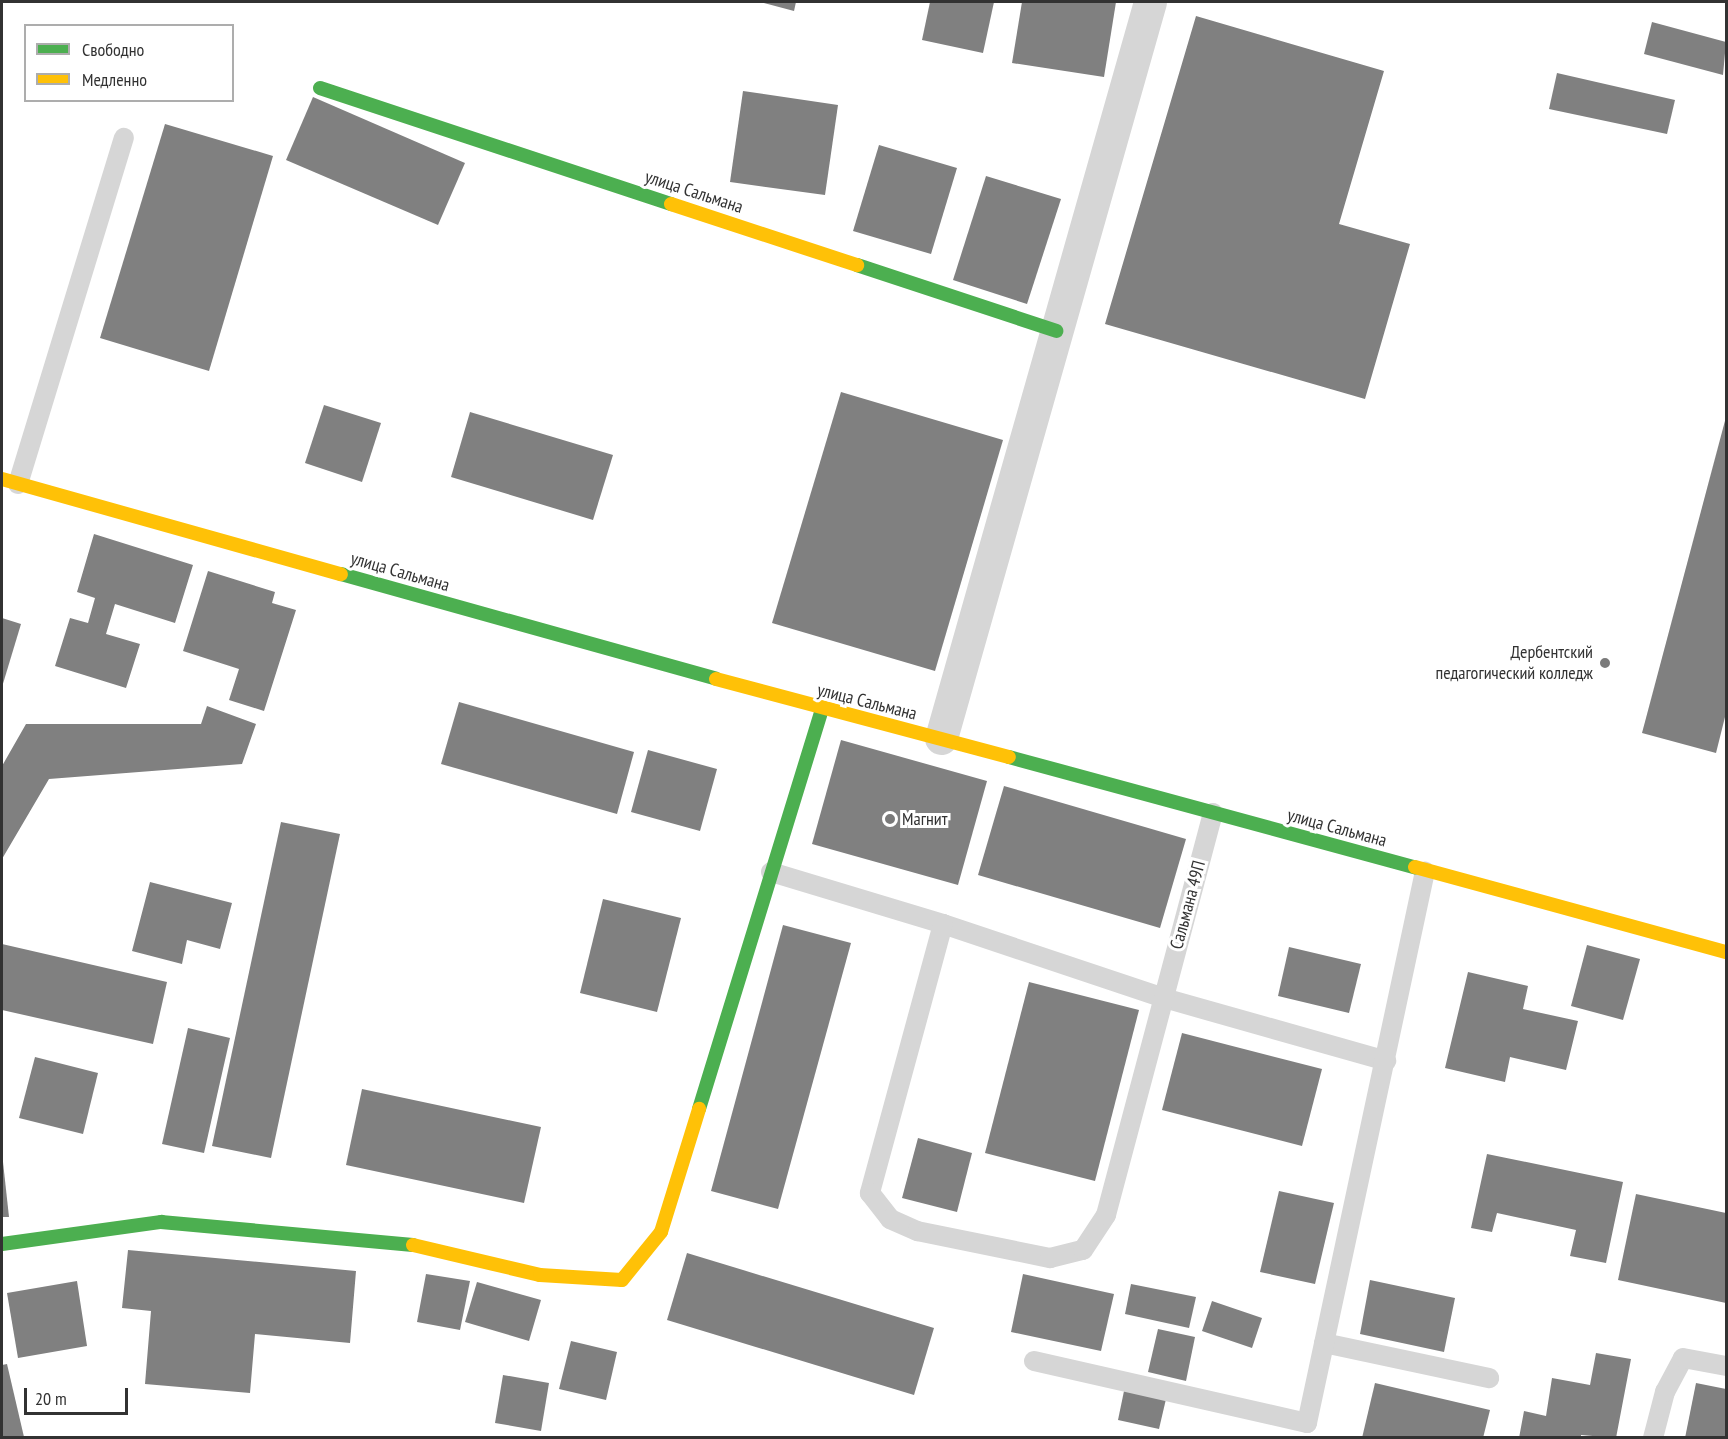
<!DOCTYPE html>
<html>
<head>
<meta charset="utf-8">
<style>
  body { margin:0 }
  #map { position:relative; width:1728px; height:1439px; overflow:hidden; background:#fff; font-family:"PT Sans Narrow",sans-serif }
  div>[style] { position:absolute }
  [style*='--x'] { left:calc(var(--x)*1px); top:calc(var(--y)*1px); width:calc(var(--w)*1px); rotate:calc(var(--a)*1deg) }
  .building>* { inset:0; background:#808080 }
  .lane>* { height:20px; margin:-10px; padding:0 10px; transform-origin:10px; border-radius:10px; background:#d6d6d6 }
  .street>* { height:33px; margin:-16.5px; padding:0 16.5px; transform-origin:16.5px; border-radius:16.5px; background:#d6d6d6 }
  .fast>* { height:14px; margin:-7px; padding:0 7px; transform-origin:7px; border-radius:7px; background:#4caf50 }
  .slow>* { height:14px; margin:-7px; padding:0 7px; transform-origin:7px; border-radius:7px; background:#ffc107 }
  .dots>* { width:16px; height:16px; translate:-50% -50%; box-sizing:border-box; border:3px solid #fff; border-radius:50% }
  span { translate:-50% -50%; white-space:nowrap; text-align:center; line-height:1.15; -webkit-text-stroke:6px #fff; paint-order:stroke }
  .street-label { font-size:18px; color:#323232 }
  .poi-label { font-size:18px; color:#323232 }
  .right { translate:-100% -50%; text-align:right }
  .left { translate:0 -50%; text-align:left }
  .frame { position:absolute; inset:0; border:3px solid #323232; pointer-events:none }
  .legend { position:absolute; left:24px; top:24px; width:210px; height:78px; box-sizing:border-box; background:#fff; border:2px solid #adadad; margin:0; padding:8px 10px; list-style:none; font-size:18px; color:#323232 }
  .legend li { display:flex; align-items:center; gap:12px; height:30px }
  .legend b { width:30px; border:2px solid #adadad }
  .scale { position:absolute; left:24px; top:1388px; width:104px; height:27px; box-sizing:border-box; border:3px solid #323232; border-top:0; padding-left:8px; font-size:18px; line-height:21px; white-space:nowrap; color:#323232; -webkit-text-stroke:4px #fff; paint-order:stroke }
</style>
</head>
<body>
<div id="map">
  <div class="building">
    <div style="clip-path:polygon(760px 2px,796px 2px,794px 11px)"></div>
    <div style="clip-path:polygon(930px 2px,994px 2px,983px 53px,922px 40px)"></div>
    <div style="clip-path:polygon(1022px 2px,1116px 2px,1104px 77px,1012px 63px)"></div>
    <div style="clip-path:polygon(1196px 16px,1384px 71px,1339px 224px,1410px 244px,1365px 399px,1105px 324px)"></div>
    <div style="clip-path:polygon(1652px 22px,1726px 42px,1723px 75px,1644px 54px)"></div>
    <div style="clip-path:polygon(1557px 73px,1675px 100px,1667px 134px,1549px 109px)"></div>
    <div style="clip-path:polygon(743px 91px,838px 105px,825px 195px,730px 182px)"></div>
    <div style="clip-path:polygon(313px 97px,465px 163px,438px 225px,286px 160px)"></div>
    <div style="clip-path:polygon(165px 124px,273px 156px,209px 371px,100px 338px)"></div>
    <div style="clip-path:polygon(879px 145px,957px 168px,931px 254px,853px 231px)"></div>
    <div style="clip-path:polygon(986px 176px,1061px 199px,1027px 304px,953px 280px)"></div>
    <div style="clip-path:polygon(841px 392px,1003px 440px,935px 671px,772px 623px)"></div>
    <div style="clip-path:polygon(324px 405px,381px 423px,362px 482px,305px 463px)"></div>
    <div style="clip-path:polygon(470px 412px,613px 455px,593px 520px,451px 477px)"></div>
    <div style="clip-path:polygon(1726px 417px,1726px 713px,1716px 753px,1642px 733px)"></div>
    <div style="clip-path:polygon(94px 534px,193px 565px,175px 623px,115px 604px,106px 634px,140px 644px,126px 688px,55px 666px,70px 618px,88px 623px,95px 598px,77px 592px)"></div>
    <div style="clip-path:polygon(208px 571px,275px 592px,272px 603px,296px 610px,264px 711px,229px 700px,239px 669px,183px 651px)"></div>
    <div style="clip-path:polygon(2px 618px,21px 624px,2px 687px)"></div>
    <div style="clip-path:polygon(459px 702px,634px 752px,617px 814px,441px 764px)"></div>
    <div style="clip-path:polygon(207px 706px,256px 724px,242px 764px,49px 779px,2px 859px,2px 766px,26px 724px,201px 724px)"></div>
    <div style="clip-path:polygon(841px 740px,987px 781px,958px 885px,812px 844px)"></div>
    <div style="clip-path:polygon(648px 750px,717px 769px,700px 831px,631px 812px)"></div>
    <div style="clip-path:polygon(1004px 786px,1186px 839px,1160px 928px,978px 875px)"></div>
    <div style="clip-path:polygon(281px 822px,340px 834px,271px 1158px,212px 1146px)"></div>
    <div style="clip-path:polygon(150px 882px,232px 903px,220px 949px,187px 940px,182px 964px,132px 951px)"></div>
    <div style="clip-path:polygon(603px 899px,681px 918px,657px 1012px,580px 993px)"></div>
    <div style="clip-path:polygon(783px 925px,851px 943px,778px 1209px,711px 1191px)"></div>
    <div style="clip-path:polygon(2px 944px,167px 982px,153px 1044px,2px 1010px)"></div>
    <div style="clip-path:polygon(1587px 945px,1640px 959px,1623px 1020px,1571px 1006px)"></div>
    <div style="clip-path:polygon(1289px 947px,1361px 964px,1349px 1013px,1278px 996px)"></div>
    <div style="clip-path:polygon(1468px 972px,1528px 986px,1523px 1009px,1578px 1021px,1566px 1070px,1510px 1057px,1505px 1082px,1445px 1068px)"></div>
    <div style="clip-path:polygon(1029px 982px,1139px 1010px,1095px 1181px,985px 1153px)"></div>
    <div style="clip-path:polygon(188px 1028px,230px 1038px,204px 1153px,162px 1144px)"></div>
    <div style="clip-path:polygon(1182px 1033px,1322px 1069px,1302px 1146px,1162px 1110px)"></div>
    <div style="clip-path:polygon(35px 1057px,98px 1073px,83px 1134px,19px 1118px)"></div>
    <div style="clip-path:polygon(362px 1089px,541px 1127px,524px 1203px,346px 1165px)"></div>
    <div style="clip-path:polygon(918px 1138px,972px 1153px,957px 1212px,902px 1198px)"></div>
    <div style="clip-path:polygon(2px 1153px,9px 1217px,2px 1217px)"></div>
    <div style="clip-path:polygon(1487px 1154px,1623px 1182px,1606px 1263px,1570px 1256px,1576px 1230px,1497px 1213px,1492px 1232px,1471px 1228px)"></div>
    <div style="clip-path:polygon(1279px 1191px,1334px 1203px,1315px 1284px,1260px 1272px)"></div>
    <div style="clip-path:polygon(1636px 1194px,1726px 1213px,1726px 1303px,1618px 1280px)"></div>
    <div style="clip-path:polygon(128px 1250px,356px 1271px,350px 1343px,255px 1334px,250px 1393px,145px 1384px,151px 1311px,122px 1308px)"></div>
    <div style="clip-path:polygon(687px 1253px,934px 1328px,914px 1395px,667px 1320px)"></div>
    <div style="clip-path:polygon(426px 1274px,470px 1281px,460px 1330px,417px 1322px)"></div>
    <div style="clip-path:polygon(1023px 1274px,1114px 1294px,1101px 1351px,1011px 1332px)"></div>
    <div style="clip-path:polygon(1370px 1280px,1455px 1298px,1444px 1352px,1360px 1334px)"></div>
    <div style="clip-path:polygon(77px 1281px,87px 1346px,18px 1358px,7px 1293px)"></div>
    <div style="clip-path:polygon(477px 1282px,541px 1300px,529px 1341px,465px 1322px)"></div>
    <div style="clip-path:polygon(1131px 1284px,1196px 1297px,1189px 1328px,1125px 1314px)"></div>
    <div style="clip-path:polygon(1212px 1301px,1262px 1318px,1252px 1348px,1202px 1331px)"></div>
    <div style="clip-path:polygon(1158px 1329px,1195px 1337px,1186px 1381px,1148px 1372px)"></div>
    <div style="clip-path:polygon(571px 1341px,617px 1352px,606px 1400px,559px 1389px)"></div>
    <div style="clip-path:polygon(1596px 1353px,1631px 1359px,1616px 1438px,1581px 1435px,1581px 1438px,1519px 1438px,1524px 1411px,1546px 1416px,1552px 1378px,1590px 1385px)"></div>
    <div style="clip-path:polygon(7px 1364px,24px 1437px,23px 1438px,2px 1438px,2px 1365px)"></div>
    <div style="clip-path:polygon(503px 1375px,549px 1383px,541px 1431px,495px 1423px)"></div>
    <div style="clip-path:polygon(1375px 1383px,1490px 1410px,1483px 1438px,1362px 1438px)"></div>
    <div style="clip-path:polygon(1696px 1383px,1726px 1389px,1726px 1438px,1685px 1438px)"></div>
    <div style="clip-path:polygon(1124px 1391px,1166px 1399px,1159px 1429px,1118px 1420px)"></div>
  </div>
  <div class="lane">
    <div style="--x:18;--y:484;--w:362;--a:-73"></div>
    <div style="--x:771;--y:872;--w:180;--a:16.8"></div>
    <div style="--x:943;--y:924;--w:233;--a:18.5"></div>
    <div style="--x:1164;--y:998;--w:231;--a:15.8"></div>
    <div style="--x:943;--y:924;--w:279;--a:105.2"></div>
    <div style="--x:870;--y:1193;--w:33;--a:52"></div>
    <div style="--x:890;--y:1219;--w:30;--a:24"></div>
    <div style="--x:917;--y:1231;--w:136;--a:11.5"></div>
    <div style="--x:1050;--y:1258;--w:34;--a:-14"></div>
    <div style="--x:1083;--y:1250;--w:42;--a:-56.7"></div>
    <div style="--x:1106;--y:1215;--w:416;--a:-75.1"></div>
    <div style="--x:1324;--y:1343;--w:169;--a:12"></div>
    <div style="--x:1034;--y:1361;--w:280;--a:12.8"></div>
    <div style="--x:1307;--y:1423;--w:564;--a:-77.93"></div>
    <div style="--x:1653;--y:1438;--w:48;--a:-75.4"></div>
    <div style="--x:1665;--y:1392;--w:38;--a:-62"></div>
    <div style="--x:1683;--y:1358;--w:44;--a:10.5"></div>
  </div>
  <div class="street">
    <div style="--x:941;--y:738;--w:765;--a:-74.15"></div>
  </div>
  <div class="fast">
    <div style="--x:320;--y:88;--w:370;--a:18.3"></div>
    <div style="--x:857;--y:265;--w:210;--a:18.3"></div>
    <div style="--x:341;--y:574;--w:389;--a:15.6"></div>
    <div style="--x:1009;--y:757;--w:421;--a:15.2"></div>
    <div style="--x:699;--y:1109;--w:418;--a:-72.9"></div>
    <div style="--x:2;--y:1244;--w:161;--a:-7.9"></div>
    <div style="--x:161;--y:1222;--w:253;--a:5.2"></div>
  </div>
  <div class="slow">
    <div style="--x:671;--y:204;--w:196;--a:18.2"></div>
    <div style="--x:2;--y:479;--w:352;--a:15.7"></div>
    <div style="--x:716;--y:679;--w:303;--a:14.9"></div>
    <div style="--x:1415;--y:867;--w:322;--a:15.3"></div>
    <div style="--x:413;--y:1245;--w:130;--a:13.3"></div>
    <div style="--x:540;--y:1275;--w:82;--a:3.5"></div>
    <div style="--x:622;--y:1280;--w:62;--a:-50.9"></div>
    <div style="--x:661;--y:1232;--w:129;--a:-72.8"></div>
  </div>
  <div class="dots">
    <div style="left:1605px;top:663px;background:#7a7a7a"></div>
    <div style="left:890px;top:819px;background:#7a7a7a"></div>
  </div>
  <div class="street-label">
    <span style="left:694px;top:192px;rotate:18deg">улица Сальмана</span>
    <span style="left:400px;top:572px;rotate:16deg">улица Сальмана</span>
    <span style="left:867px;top:702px;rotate:14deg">улица Сальмана</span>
    <span style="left:1337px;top:828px;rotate:15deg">улица Сальмана</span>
    <span style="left:1188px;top:905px;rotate:-75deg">Сальмана 49П</span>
  </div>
  <div class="poi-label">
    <span class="right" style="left:1593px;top:663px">Дербентский<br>педагогический колледж</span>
    <span class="left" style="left:902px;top:819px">Магнит</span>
  </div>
  <div class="frame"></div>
  <ul class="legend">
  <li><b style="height:8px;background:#4caf50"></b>Свободно</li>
  <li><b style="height:8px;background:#ffc107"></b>Медленно</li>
  </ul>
  <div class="scale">20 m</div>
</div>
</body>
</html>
